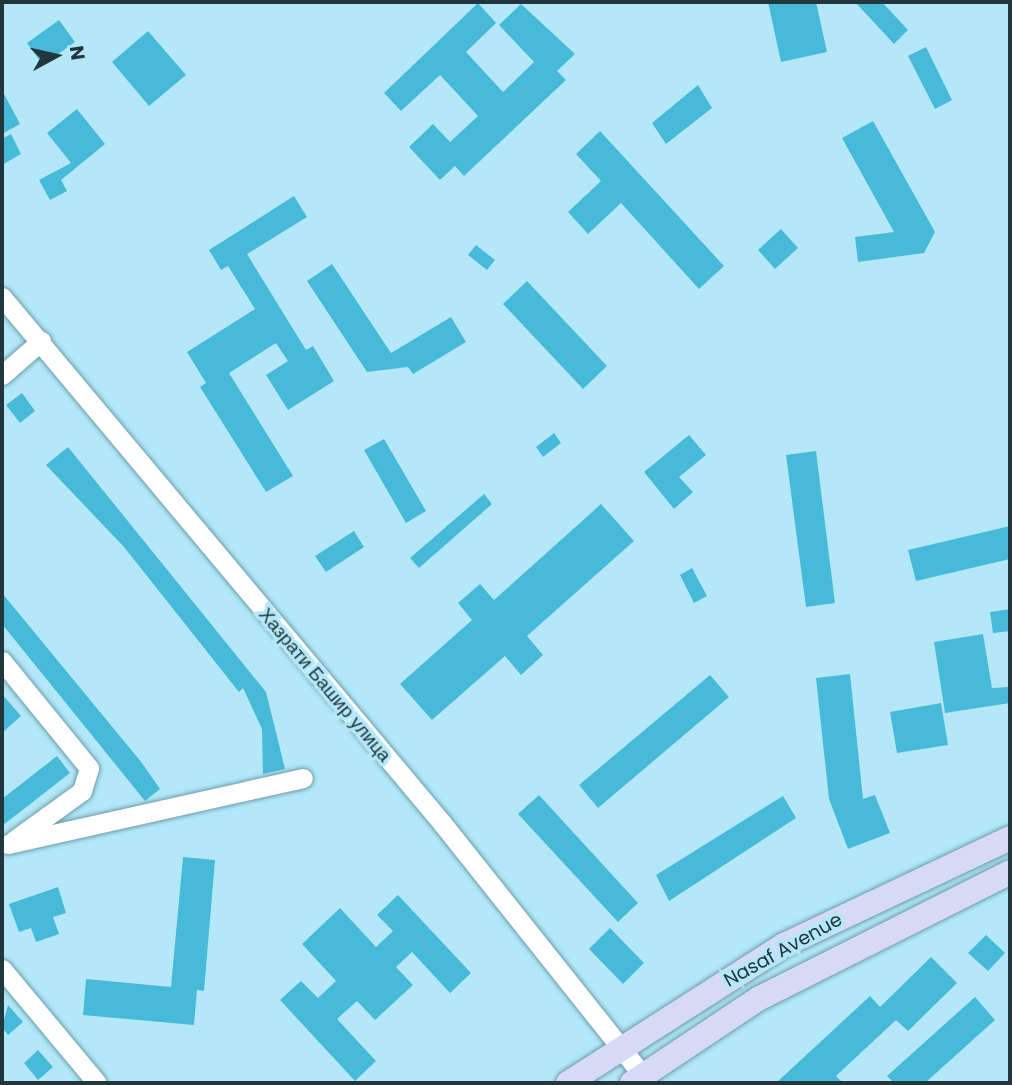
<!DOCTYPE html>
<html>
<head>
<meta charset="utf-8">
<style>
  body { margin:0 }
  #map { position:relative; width:1012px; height:1085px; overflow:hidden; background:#b4e8f8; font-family:Poppins,sans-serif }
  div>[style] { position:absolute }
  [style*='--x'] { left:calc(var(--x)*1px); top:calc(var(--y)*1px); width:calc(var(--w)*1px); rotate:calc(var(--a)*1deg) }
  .building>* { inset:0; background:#48bad9 }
  .roads { filter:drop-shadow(0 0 2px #6b9dac) drop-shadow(0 0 2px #6b9dac) }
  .minor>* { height:19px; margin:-9.5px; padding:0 9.5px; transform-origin:9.5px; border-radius:9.5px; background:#fff }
  .major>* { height:24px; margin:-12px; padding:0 12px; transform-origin:12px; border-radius:12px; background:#d7daf5 }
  span { translate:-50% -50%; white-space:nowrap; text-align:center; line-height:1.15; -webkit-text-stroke:7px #b4e8f8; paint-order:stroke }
  .street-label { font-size:19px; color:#22373d }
  .frame { position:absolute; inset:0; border:4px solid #22373d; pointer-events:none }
  .north { position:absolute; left:21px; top:21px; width:70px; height:70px; -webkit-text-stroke:5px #b4e8f8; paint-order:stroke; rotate:82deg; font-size:19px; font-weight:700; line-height:28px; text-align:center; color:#22373d }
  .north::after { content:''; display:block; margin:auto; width:24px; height:32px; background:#22373d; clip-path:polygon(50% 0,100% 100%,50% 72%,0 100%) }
</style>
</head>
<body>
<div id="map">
  <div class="building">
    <div style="clip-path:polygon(768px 2px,816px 2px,827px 52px,781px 62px)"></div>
    <div style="clip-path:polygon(855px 2px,882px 2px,908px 30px,894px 44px)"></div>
    <div style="clip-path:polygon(478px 3px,496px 23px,466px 52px,503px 92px,534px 62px,499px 25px,521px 4px,575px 54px,557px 71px,566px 80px,464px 176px,455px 166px,440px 180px,409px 147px,433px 124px,450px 142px,478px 116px,440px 75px,401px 111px,384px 93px)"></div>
    <div style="clip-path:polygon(59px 20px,75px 42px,43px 65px,27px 43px)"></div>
    <div style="clip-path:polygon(148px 31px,186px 75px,149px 106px,112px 62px)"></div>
    <div style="clip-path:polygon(926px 47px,952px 100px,935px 109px,908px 56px)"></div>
    <div style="clip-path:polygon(698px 85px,712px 108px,666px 144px,652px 123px)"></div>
    <div style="clip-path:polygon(2px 90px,20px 124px,2px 134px)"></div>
    <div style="clip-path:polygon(77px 109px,105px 144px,61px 180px,67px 191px,50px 200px,39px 180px,71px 163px,47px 133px)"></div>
    <div style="clip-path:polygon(873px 121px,935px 232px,924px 253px,858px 262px,855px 237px,894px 232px,842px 138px)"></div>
    <div style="clip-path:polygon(600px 131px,724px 266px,699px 289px,621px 203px,588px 234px,568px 212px,601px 181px,576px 154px)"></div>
    <div style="clip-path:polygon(11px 134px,21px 154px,2px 165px,2px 139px)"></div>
    <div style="clip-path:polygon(294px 196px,307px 217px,247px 254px,306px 350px,313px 346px,334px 381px,288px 410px,266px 375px,288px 361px,276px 343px,229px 373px,293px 476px,266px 492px,200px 387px,206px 383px,187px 352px,255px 309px,228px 266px,221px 270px,209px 250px)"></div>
    <div style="clip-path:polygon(781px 229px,798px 248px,775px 269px,758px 250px)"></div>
    <div style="clip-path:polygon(476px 245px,495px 260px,487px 270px,468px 255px)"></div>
    <div style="clip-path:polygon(332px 264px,391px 353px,451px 317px,466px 342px,413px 374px,408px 367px,367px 372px,307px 281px)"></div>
    <div style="clip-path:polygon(527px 281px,607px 366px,583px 389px,503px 304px)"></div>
    <div style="clip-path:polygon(22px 393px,35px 411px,20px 423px,6px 405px)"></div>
    <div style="clip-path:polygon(554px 433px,561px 443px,543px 457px,536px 447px)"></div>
    <div style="clip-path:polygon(689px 435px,706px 455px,679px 477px,693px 492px,674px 509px,644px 472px)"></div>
    <div style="clip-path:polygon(384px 439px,426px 511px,406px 523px,364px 450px)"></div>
    <div style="clip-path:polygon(68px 447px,266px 692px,285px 769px,263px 774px,262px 729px,243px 688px,239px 692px,124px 547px,46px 465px)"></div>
    <div style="clip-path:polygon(816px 451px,835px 603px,806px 607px,786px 455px)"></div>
    <div style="clip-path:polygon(484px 494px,492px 504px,419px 568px,410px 558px)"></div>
    <div style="clip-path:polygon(601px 504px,634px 541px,527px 636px,543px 655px,521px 675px,505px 656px,432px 720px,400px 684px,472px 620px,458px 603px,480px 584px,494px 600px)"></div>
    <div style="clip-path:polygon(1010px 526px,1010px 559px,916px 581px,908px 550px)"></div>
    <div style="clip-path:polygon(354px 531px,364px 547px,326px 572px,315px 556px)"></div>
    <div style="clip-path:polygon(692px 568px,707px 596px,694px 603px,680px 575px)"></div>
    <div style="clip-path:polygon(2px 593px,142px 763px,160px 789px,145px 801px,2px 624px)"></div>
    <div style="clip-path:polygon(1010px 609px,1010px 631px,993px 633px,990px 612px)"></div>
    <div style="clip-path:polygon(983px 634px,992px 688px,1010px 687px,1010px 703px,945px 713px,934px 642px)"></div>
    <div style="clip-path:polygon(850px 674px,863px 799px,875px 795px,890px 833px,848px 849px,829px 799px,816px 678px)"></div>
    <div style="clip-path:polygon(710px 675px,729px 697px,598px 808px,579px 785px)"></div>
    <div style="clip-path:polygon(2px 694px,21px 716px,2px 733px)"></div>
    <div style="clip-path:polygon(941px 703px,948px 745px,897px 753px,890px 712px)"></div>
    <div style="clip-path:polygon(57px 756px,70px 773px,2px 826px,2px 799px)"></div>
    <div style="clip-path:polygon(539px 795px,638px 903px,618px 922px,518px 814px)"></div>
    <div style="clip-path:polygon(783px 796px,796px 818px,669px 901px,656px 875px)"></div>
    <div style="clip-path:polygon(183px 857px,215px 860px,204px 991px,197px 990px,194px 1025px,83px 1015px,86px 979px,171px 987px)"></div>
    <div style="clip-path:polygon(58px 887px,66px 913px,53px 917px,59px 934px,36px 942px,31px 928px,19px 932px,9px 904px)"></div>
    <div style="clip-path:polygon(398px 895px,471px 973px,450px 993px,412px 952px,396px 967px,413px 985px,375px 1020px,357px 1001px,337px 1019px,376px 1061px,355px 1081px,280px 1000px,301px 981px,318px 998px,336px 981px,302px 944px,340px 908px,376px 947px,393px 931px,377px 915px)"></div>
    <div style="clip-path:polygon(610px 928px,644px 963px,623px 984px,589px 949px)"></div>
    <div style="clip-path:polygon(986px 935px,1005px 953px,988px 971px,968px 953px)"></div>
    <div style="clip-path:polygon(931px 957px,957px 983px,908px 1031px,896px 1020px,836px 1076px,843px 1083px,776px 1083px,870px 996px,880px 1007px)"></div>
    <div style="clip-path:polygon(975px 997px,995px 1020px,925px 1083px,894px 1083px,887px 1076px)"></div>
    <div style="clip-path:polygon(8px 1005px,23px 1022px,8px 1035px,2px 1027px)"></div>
    <div style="clip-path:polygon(38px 1050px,53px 1067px,38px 1080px,24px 1063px)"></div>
  </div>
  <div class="roads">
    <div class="minor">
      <div style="--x:2;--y:297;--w:686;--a:50.09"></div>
      <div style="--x:442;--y:823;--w:323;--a:51.5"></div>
      <div style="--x:2;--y:375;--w:52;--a:-41.1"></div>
      <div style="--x:2;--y:661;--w:138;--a:50.9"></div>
      <div style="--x:89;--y:768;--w:24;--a:107"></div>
      <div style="--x:82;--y:791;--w:84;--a:144.2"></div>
      <div style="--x:8;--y:844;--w:302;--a:-12.6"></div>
      <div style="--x:2;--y:969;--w:148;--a:50.2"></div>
    </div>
    <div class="major">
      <div style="--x:568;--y:1083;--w:256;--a:-32.6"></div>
      <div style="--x:784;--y:945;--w:250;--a:-25.3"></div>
      <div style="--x:632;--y:1083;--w:151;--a:-33.7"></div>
      <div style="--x:758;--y:999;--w:282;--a:-26.7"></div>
    </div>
  </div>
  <div class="street-label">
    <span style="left:325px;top:685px;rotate:50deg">Хазрати Башир улица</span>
    <span style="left:783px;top:950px;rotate:-29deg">Nasaf Avenue</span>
  </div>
  <div class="frame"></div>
  <div class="north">N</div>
</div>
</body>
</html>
